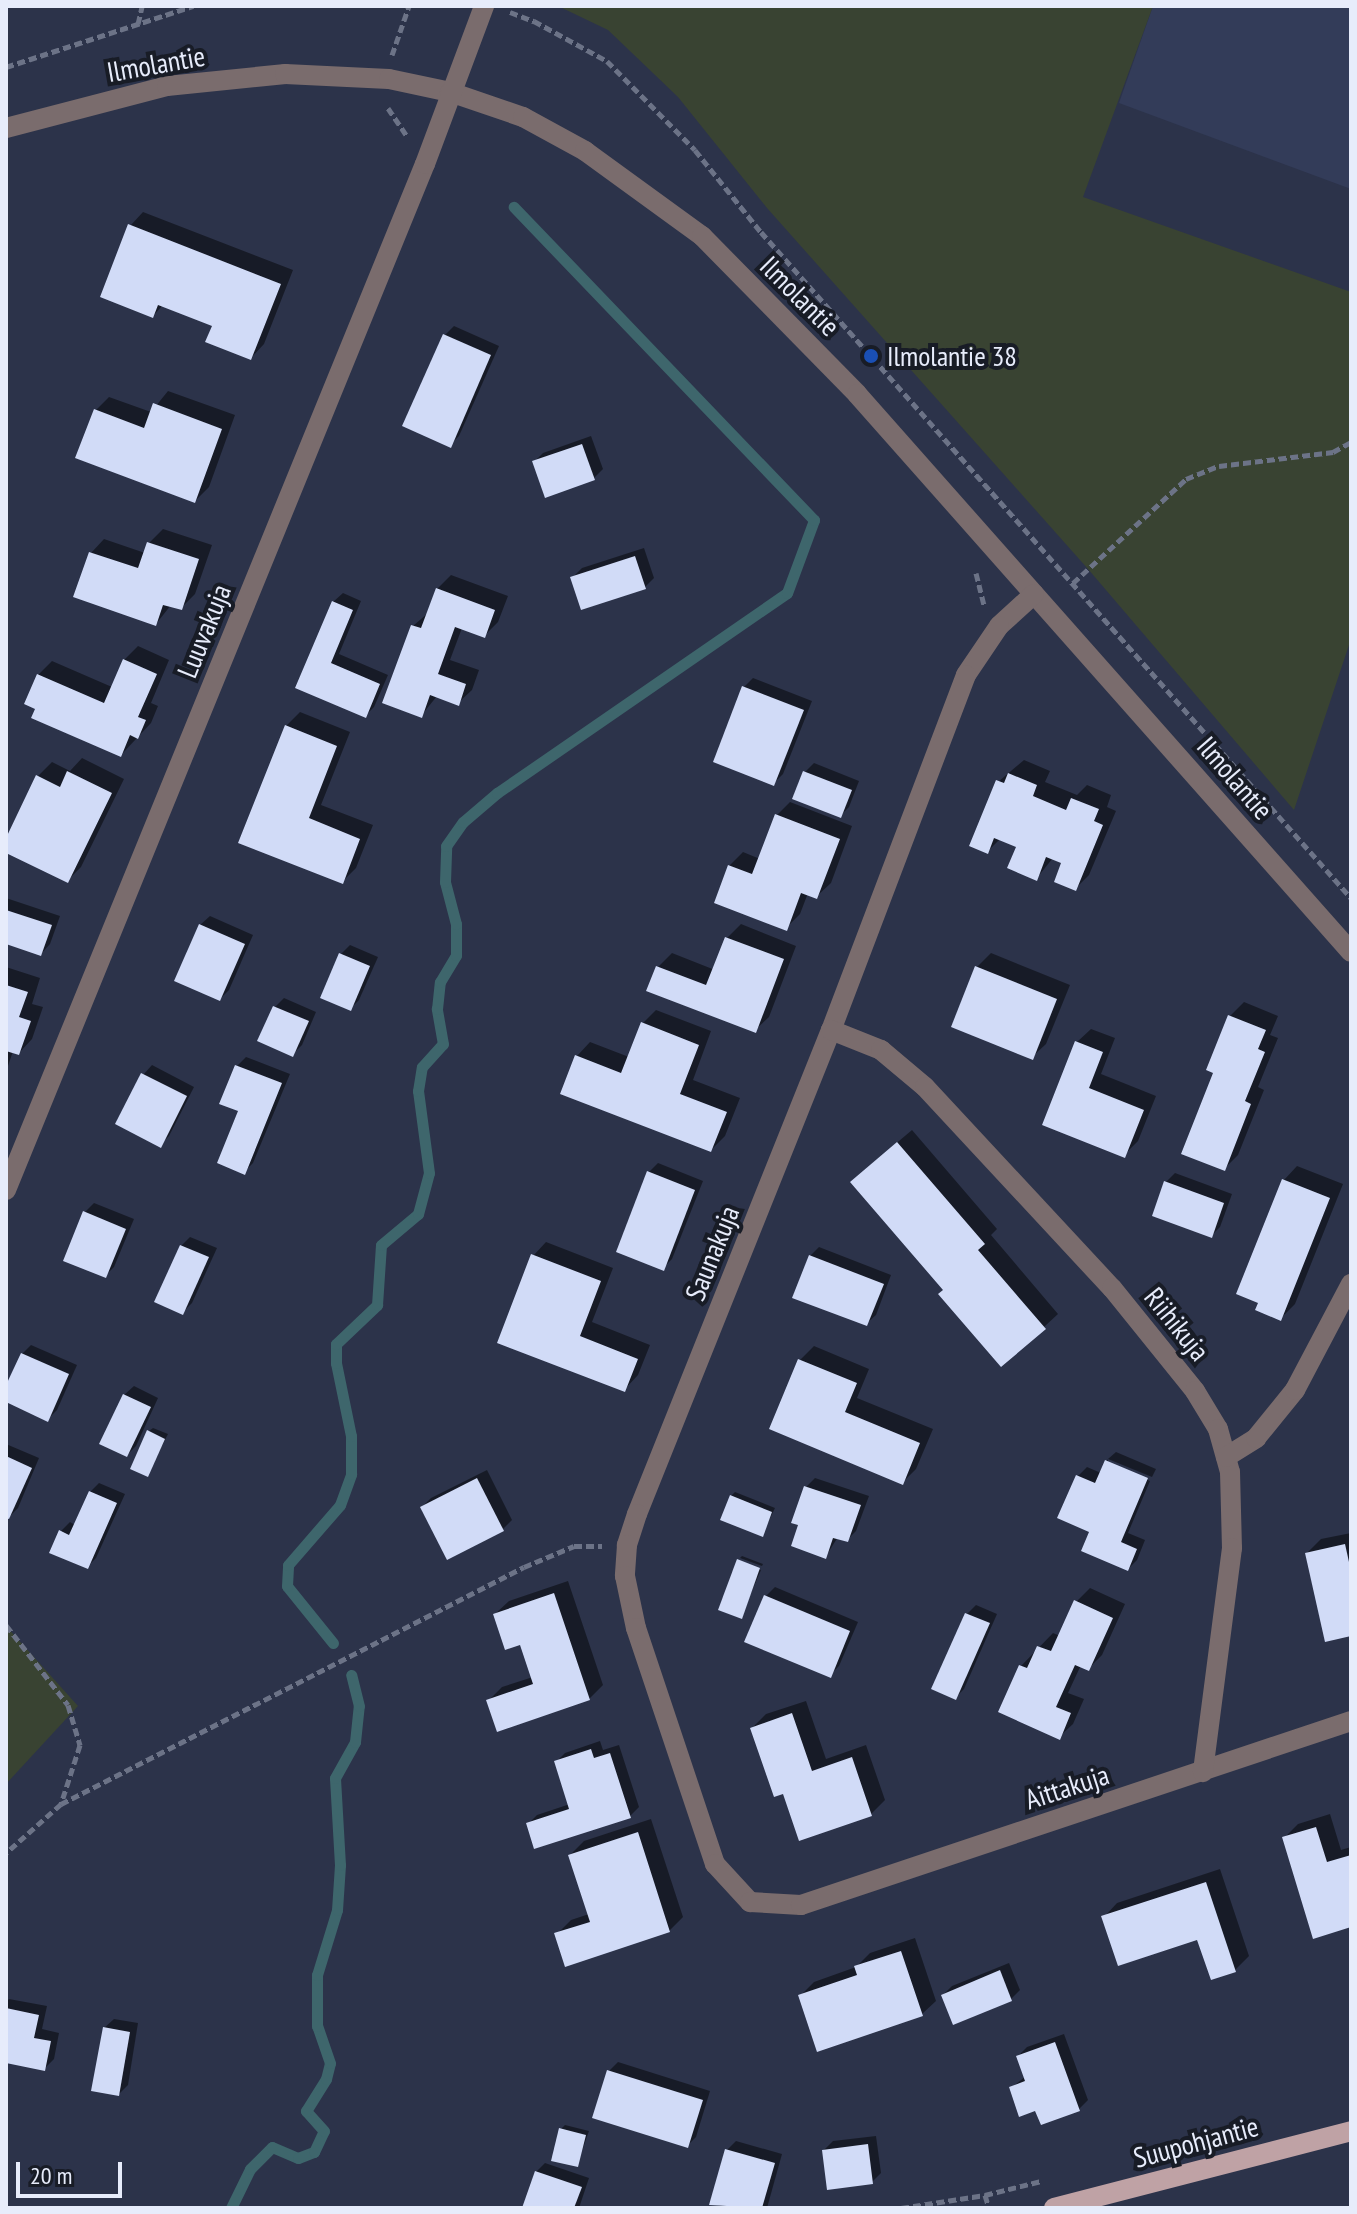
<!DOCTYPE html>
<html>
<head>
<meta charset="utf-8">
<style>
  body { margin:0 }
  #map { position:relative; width:1357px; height:2214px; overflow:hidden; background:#2c334a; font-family:"PT Sans Narrow",sans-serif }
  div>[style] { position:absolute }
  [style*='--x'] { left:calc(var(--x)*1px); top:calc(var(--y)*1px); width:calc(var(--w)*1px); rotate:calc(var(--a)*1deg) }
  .built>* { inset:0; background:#333c59 }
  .green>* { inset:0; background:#394332 }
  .shadow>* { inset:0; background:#0007 }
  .stream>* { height:11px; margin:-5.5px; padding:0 5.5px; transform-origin:5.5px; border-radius:5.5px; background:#3e666c }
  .building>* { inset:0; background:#d1dbf7 }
  .path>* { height:5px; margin-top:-2.5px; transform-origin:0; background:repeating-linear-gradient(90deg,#6c7387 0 8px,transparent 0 12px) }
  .minor>* { height:20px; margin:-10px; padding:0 10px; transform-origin:10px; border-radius:10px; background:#7a6c6d }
  .major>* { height:20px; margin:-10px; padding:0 10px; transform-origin:10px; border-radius:10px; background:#bfa2a5 }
  .dots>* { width:22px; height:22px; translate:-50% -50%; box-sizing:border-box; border:4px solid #181c26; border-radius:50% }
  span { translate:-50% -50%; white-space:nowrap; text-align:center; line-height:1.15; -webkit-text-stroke:8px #181c26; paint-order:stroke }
  .street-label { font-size:28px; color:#e7ecfb }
  .poi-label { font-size:28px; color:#e7ecfb }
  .left { translate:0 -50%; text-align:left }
  .frame { position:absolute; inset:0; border:8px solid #e7ecfb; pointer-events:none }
  .scale { position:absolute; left:16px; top:2162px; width:106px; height:36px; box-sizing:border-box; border:4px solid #e7ecfb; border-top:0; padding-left:10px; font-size:24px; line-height:28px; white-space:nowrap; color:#e7ecfb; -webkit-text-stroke:6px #181c26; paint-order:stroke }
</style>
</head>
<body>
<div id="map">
  <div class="built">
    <div style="clip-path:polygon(1153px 6px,1351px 6px,1351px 189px,1119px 103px)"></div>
  </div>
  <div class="green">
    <div style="clip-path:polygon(558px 6px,1153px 6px,1083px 197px,1351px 292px,1351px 639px,1294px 810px,1088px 569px,767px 208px,678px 97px,608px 30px)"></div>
    <div style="clip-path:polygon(6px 1626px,78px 1706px,6px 1784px)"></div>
  </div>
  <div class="shadow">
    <div style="clip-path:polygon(143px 212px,293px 270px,264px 344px,251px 358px,214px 325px,163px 305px,153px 316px,130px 226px)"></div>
    <div style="clip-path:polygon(454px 326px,499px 346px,459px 436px,450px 445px,445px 335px)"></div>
    <div style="clip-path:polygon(168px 391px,235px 415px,209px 487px,195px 501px,95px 411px,109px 397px,151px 412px)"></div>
    <div style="clip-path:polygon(591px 436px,603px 469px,594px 478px,534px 462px,543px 453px)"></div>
    <div style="clip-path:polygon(163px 529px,212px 545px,195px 594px,181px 608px,171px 605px,156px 624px,91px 553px,104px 539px,145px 553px,149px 543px)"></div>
    <div style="clip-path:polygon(644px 548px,654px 578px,645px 587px,573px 577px,582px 568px)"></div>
    <div style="clip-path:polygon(451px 575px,508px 596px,498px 622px,484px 636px,462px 628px,450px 660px,479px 670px,472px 690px,458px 703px,437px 696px,421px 716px,413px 626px,428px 613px,437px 589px)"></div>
    <div style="clip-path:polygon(343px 593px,361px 601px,339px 654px,388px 675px,374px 707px,365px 716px,297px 687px,333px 602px)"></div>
    <div style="clip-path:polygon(138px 646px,169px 660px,151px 703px,158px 706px,151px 723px,121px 755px,37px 708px,38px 675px,52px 661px,112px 687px,124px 660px)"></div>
    <div style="clip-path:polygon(753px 678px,812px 701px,783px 774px,774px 783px,744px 687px)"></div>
    <div style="clip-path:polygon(300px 712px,350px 732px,321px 805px,373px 825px,356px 868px,342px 882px,241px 842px,286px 726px)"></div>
    <div style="clip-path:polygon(82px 758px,124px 779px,81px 867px,67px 881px,6px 851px,6px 840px,38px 776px,52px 762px,70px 771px)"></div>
    <div style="clip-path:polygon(1024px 760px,1050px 771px,1045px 782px,1077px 795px,1087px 785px,1111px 795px,1107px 807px,1116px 811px,1089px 875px,1075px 889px,1064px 862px,1053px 858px,1036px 879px,1019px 846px,1001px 838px,987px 852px,998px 782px)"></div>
    <div style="clip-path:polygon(814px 763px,859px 781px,849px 807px,840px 816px,805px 772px)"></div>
    <div style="clip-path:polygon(790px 802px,852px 826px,831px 883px,817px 896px,808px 893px,800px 914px,786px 928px,729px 866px,743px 852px,760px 859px,777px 815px)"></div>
    <div style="clip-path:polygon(6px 898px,60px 916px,50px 944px,41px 954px,6px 942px)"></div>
    <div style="clip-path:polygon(210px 916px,253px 935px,229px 990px,220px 999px,200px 925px)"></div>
    <div style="clip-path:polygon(741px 924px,796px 946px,769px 1017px,755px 1030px,658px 967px,672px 953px,715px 970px,727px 938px)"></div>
    <div style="clip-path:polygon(350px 945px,378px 957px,359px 1000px,350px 1009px,341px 954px)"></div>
    <div style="clip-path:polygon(991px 953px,1070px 985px,1046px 1044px,1032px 1057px,977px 967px)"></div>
    <div style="clip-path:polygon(6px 967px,40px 978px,32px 1004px,43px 1007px,32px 1039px,19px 1053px,13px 1051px,6px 1072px)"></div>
    <div style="clip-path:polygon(284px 998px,316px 1012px,302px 1045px,293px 1054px,275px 1007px)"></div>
    <div style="clip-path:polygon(1244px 1002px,1278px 1016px,1270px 1035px,1278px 1038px,1258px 1087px,1264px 1090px,1238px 1155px,1224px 1169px,1216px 1072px,1230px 1016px)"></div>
    <div style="clip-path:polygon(656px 1010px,711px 1031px,693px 1080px,740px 1098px,725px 1136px,711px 1150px,577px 1056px,590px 1042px,629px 1057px,642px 1024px)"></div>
    <div style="clip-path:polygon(1091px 1029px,1115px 1038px,1101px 1074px,1156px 1096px,1138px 1141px,1124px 1155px,1044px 1124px,1077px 1042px)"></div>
    <div style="clip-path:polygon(246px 1057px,290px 1074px,253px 1163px,244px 1172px,241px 1110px,222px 1103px,237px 1066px)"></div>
    <div style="clip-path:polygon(152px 1065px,194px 1087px,169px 1136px,160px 1145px,143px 1075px)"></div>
    <div style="clip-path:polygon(912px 1130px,997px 1229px,991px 1235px,1058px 1314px,1044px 1327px,945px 1289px,867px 1168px)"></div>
    <div style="clip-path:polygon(658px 1163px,703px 1181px,672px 1259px,663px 1268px,649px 1172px)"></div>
    <div style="clip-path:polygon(1297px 1166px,1343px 1184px,1295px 1304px,1281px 1318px,1261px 1301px,1238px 1293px,1284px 1180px)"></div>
    <div style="clip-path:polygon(1175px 1173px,1232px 1194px,1220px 1227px,1211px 1236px,1166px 1182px)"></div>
    <div style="clip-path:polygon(94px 1203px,134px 1219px,114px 1267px,105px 1276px,85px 1212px)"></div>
    <div style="clip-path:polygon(190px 1237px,217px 1248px,192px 1303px,183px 1312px,181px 1246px)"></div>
    <div style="clip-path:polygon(546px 1242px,613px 1268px,592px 1322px,650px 1345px,638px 1375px,625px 1389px,500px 1341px,533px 1256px)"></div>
    <div style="clip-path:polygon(819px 1247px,891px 1275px,876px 1315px,866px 1324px,810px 1256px)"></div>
    <div style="clip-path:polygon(31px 1345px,77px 1365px,57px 1410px,48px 1419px,6px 1400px,6px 1390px,22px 1354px)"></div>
    <div style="clip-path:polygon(814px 1346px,869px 1369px,857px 1398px,933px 1429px,916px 1469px,902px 1483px,800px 1360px)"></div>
    <div style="clip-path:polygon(134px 1386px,158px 1398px,136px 1446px,127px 1455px,124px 1395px)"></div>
    <div style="clip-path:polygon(153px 1428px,168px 1434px,147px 1475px,149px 1431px)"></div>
    <div style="clip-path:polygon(6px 1444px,39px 1458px,18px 1508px,9px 1517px)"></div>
    <div style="clip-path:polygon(1116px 1452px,1156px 1469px,1152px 1477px,1108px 1459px)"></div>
    <div style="clip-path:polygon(1108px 1459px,1108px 1463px,1150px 1481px,1128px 1533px,1145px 1540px,1137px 1560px,1128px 1569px,1092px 1531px,1060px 1517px,1078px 1476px,1087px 1467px,1101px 1473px)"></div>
    <div style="clip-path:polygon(487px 1470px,512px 1520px,503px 1529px,447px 1557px,422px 1507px,431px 1498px)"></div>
    <div style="clip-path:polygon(815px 1478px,869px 1496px,856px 1531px,847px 1540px,838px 1537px,826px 1556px,800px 1524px,806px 1487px)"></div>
    <div style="clip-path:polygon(99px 1483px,125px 1494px,96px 1558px,87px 1567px,61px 1531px,70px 1522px,75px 1525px,90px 1492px)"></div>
    <div style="clip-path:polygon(735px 1492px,775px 1508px,762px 1535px,731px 1496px)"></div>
    <div style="clip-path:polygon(1351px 1533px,1351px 1634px,1307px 1553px,1321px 1539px)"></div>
    <div style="clip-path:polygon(742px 1556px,763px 1564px,762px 1566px,740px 1558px)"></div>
    <div style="clip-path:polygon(738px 1562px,761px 1570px,741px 1616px)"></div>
    <div style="clip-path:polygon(568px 1581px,603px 1685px,589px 1699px,488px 1701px,502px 1687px,533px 1677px,521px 1642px,495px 1614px,509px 1601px)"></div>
    <div style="clip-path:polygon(775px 1587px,858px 1622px,839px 1666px,830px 1675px,766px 1596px)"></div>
    <div style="clip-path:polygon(1090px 1588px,1125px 1604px,1102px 1655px,1088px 1669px,1081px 1665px,1068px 1693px,1084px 1699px,1073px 1724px,1059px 1737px,1021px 1666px,1053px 1633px,1060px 1636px,1076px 1602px)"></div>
    <div style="clip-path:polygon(976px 1605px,997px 1614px,964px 1689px,955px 1698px,967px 1614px)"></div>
    <div style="clip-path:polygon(806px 1701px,826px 1759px,866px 1745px,885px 1800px,871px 1814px,800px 1838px,785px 1791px,752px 1728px,766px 1714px)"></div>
    <div style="clip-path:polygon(600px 1741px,603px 1750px,619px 1745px,639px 1807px,630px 1816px,528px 1824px,537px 1815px,570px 1804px,556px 1762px,565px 1753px)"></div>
    <div style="clip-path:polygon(1330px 1814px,1341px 1850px,1351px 1847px,1351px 1925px,1284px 1838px,1298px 1824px)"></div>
    <div style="clip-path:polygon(651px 1819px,683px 1917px,669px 1931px,557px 1934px,571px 1920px,589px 1914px,570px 1855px,584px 1841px)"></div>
    <div style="clip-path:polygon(1220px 1869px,1249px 1956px,1235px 1970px,1198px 1937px,1104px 1917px,1117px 1903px)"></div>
    <div style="clip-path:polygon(915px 1938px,936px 2001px,922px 2014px,800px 1996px,814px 1982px,856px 1967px,870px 1953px)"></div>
    <div style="clip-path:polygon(1009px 1963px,1020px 1990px,1011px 1999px,943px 1995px,952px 1986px)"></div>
    <div style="clip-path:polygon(9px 1999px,47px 2006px,42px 2029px,59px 2033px,54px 2059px,44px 2069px,6px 2061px,6px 2002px)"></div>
    <div style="clip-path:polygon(114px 2019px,138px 2023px,128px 2085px,119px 2094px,104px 2028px)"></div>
    <div style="clip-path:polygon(1064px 2034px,1088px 2100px,1079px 2109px,1037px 2108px,1011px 2088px,1025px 2077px,1018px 2056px,1027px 2047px)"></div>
    <div style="clip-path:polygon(618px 2062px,710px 2091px,696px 2137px,687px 2146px,609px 2071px)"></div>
    <div style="clip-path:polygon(565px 2125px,589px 2131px,577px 2165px,561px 2129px)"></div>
    <div style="clip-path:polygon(876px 2136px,881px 2173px,872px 2182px,824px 2150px,833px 2141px)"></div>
    <div style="clip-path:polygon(736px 2141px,782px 2154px,767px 2208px,726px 2208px,711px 2203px,727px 2150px)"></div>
    <div style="clip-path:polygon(545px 2163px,589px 2178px,579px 2208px,524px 2208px,536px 2172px)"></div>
  </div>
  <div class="stream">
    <div style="--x:333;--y:1643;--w:73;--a:-128.9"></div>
    <div style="--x:287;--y:1586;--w:21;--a:-87"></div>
    <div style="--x:288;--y:1565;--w:79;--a:-49.1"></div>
    <div style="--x:340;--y:1505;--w:33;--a:-70"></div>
    <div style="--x:351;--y:1474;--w:38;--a:-90"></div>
    <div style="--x:351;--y:1436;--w:75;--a:-101.6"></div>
    <div style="--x:336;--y:1363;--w:19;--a:-90"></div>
    <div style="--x:336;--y:1344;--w:57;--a:-43.6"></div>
    <div style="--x:377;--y:1305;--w:60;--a:-86.2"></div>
    <div style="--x:381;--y:1245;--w:48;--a:-40"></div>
    <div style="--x:418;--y:1214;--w:42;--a:-75"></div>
    <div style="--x:429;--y:1173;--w:83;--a:-97.6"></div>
    <div style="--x:418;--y:1091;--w:24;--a:-81"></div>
    <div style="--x:422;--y:1067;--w:31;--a:-48"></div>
    <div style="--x:443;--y:1044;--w:36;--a:-100"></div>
    <div style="--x:437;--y:1009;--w:27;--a:-84"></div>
    <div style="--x:440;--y:982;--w:31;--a:-59"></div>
    <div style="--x:456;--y:955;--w:31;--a:-90"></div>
    <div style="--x:456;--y:924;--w:43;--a:-104.7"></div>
    <div style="--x:445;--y:882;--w:36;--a:-88"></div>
    <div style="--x:446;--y:846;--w:29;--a:-55"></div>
    <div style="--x:463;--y:822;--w:45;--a:-40.5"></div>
    <div style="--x:497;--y:793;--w:352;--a:-34.6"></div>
    <div style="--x:787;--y:593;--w:78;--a:-69.7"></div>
    <div style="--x:814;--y:520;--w:434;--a:-133.8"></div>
    <div style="--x:231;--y:2208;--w:43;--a:-64"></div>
    <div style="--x:250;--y:2169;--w:31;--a:-45"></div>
    <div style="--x:272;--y:2147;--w:28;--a:23"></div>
    <div style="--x:298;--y:2158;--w:17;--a:-21"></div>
    <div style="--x:314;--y:2152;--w:23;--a:-65"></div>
    <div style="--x:324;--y:2131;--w:27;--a:-132"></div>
    <div style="--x:306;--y:2111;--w:38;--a:-58"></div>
    <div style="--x:326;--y:2079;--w:16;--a:-76"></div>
    <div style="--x:330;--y:2063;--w:39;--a:-109"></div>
    <div style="--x:317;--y:2026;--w:51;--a:-90"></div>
    <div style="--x:317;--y:1975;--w:68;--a:-72.9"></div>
    <div style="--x:337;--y:1910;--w:45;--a:-86.2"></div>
    <div style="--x:340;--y:1865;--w:87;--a:-93.3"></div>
    <div style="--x:335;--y:1778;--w:41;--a:-60.9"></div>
    <div style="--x:355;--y:1742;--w:36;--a:-84"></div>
    <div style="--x:359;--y:1706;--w:32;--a:-104"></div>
  </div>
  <div class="building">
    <div style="clip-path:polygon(128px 224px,281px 284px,251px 360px,205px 342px,212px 326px,158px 305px,153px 318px,100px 297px)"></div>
    <div style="clip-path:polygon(443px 334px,491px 355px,451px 448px,402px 426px)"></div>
    <div style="clip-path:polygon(153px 403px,222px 429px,195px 503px,75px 458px,94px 409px,144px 428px)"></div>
    <div style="clip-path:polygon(582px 444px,595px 480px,545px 498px,532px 461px)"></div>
    <div style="clip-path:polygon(147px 542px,199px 559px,182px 610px,163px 605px,156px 626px,73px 597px,89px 552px,138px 568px)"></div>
    <div style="clip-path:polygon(635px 556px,646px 589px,581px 610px,570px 577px)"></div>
    <div style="clip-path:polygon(436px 588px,495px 610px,485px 638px,455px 627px,438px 674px,466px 684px,459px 706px,430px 695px,422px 718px,382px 703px,411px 625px,421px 628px)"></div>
    <div style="clip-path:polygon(332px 601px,353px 610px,331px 663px,380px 684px,366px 718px,295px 688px)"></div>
    <div style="clip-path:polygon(123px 659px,157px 674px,138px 717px,146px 720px,138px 739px,130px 735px,121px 757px,31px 718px,35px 709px,24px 704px,37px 674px,104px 703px)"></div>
    <div style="clip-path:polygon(742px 686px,804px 710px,774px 786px,713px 762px)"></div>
    <div style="clip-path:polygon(285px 725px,337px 746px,309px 818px,360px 839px,343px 884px,238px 843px)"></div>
    <div style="clip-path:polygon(67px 771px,112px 793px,68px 883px,6px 853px,6px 838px,36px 775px,60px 787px)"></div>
    <div style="clip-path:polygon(803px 771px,852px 790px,841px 818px,792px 799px)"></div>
    <div style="clip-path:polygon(1008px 773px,1037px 785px,1033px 796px,1066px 810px,1071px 798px,1099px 809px,1094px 821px,1103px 825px,1076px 891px,1054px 882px,1061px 863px,1046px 857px,1037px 881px,1007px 868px,1016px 847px,994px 838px,988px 854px,969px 846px,996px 780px,1004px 783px)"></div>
    <div style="clip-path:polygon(775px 814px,840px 839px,817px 899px,801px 893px,787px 931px,714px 903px,728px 865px,752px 874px)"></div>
    <div style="clip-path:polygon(6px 910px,52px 925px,41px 956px,6px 944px)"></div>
    <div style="clip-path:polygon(199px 924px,245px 944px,220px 1001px,174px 981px)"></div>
    <div style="clip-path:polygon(725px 937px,784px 959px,756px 1033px,646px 991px,656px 966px,706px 985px)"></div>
    <div style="clip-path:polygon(339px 953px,370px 966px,351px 1011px,320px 998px)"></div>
    <div style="clip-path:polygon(975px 966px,1057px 999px,1033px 1060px,951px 1027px)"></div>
    <div style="clip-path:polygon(6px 985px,28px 992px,19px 1017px,31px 1021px,19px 1055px,6px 1051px)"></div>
    <div style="clip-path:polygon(273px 1006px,309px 1021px,293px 1057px,257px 1041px)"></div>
    <div style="clip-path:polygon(1228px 1015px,1266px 1030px,1258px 1049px,1265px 1052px,1245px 1101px,1251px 1104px,1225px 1171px,1181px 1154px,1213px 1073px,1206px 1070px)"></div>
    <div style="clip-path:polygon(641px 1022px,699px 1045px,680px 1094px,727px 1112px,711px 1152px,560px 1094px,575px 1055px,621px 1073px)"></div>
    <div style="clip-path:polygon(1075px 1041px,1103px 1052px,1089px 1088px,1144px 1110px,1125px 1158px,1042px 1125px)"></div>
    <div style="clip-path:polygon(235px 1065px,282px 1083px,245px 1175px,217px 1163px,238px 1111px,219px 1104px)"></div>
    <div style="clip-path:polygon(141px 1073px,187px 1096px,161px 1148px,115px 1124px)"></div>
    <div style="clip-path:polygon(897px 1142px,985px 1244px,978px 1250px,1046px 1329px,1001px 1367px,938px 1294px,943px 1290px,850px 1182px)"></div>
    <div style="clip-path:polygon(647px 1171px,695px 1190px,664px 1271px,616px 1252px)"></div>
    <div style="clip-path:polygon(1282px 1179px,1330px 1198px,1281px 1321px,1255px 1310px,1258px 1303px,1236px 1294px)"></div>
    <div style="clip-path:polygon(1164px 1181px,1224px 1203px,1212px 1238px,1152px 1216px)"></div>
    <div style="clip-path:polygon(83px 1211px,126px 1229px,106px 1278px,63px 1261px)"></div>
    <div style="clip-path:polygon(180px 1245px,209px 1257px,183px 1315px,154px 1302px)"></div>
    <div style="clip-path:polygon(531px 1254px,601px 1281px,580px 1336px,638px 1359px,625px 1392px,497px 1343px)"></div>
    <div style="clip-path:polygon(809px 1255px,884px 1284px,867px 1326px,792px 1298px)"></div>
    <div style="clip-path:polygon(21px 1353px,69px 1374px,48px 1422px,6px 1402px,6px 1385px)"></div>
    <div style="clip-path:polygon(798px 1359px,857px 1383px,845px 1412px,920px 1443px,903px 1485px,769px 1429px)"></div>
    <div style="clip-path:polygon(123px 1394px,151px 1407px,127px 1457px,99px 1444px)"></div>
    <div style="clip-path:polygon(147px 1430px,165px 1439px,148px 1477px,130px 1469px)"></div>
    <div style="clip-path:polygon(6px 1456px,32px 1468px,9px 1519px,6px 1518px)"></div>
    <div style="clip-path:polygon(1105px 1460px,1148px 1478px,1121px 1542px,1137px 1549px,1128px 1571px,1081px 1551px,1089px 1532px,1057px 1518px,1076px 1475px,1095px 1483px)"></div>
    <div style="clip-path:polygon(477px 1478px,504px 1531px,447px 1560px,420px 1507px)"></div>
    <div style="clip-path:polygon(804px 1486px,861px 1505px,848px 1542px,833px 1538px,826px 1559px,791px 1546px,798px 1525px,791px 1523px)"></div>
    <div style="clip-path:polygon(89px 1491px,117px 1503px,88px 1569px,49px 1553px,59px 1530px,69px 1535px)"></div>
    <div style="clip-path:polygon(730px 1495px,772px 1512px,763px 1537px,720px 1520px)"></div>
    <div style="clip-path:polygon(1345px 1544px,1351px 1571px,1351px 1636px,1325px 1642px,1305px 1553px)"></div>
    <div style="clip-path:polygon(737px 1559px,760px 1568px,742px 1619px,718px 1610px)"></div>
    <div style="clip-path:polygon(554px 1593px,590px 1700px,497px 1732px,486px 1700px,533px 1684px,520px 1645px,505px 1650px,493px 1614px)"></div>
    <div style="clip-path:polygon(764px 1595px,850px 1631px,831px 1678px,744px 1642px)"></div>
    <div style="clip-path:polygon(1074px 1600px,1113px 1618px,1089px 1671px,1075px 1665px,1056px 1707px,1071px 1713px,1060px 1740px,998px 1712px,1019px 1665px,1027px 1668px,1037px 1646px,1051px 1651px)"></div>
    <div style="clip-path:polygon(965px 1613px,990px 1623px,956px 1700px,931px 1689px)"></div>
    <div style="clip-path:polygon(792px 1713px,812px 1771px,852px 1757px,872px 1816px,799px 1841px,783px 1794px,774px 1797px,750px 1728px)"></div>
    <div style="clip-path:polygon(591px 1749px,594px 1758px,610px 1753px,631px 1818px,534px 1849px,526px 1823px,569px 1809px,554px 1761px)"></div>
    <div style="clip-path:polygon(1316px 1827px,1327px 1862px,1351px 1855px,1351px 1927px,1313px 1939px,1282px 1837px)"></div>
    <div style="clip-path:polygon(638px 1832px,670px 1932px,565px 1967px,554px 1933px,590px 1922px,568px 1855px)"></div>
    <div style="clip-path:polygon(1206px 1882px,1236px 1972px,1211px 1980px,1197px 1940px,1118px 1966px,1101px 1916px)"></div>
    <div style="clip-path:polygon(901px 1951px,923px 2016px,817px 2052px,798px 1995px,857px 1975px,854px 1966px)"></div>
    <div style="clip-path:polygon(1000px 1970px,1012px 2001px,953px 2025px,941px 1995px)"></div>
    <div style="clip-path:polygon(6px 2008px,39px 2015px,34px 2038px,51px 2041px,45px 2071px,6px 2063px)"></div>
    <div style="clip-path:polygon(103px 2027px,130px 2032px,119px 2096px,91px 2091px)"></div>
    <div style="clip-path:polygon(1055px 2042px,1080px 2111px,1041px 2125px,1035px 2111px,1019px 2117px,1009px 2087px,1025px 2081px,1016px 2056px)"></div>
    <div style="clip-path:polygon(607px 2070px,703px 2100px,688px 2148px,592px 2118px)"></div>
    <div style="clip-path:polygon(559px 2128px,586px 2135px,578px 2167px,551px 2161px)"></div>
    <div style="clip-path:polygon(868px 2144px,873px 2184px,827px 2190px,822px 2150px)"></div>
    <div style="clip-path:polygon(725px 2149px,775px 2163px,762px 2208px,709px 2205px)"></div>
    <div style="clip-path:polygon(535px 2171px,582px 2187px,574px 2208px,522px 2208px)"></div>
  </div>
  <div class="path">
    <div style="--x:510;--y:12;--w:26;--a:21"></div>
    <div style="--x:534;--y:21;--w:83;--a:28.7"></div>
    <div style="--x:607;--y:61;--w:125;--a:45.3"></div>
    <div style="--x:695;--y:150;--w:105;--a:51.2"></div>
    <div style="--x:761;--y:232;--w:890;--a:48.46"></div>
    <div style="--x:138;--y:24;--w:18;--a:-77"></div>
    <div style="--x:392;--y:55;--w:52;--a:-70.9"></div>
    <div style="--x:6;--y:67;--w:197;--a:-18.1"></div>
    <div style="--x:388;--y:108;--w:34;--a:56"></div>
    <div style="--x:976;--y:573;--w:33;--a:76"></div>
    <div style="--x:1073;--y:583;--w:154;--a:-42.6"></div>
    <div style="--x:1186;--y:479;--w:35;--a:-22"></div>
    <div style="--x:1219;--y:466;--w:115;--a:-7"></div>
    <div style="--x:1333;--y:452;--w:21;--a:-29"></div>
    <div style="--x:6;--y:1625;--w:101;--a:52.2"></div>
    <div style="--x:68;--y:1705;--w:42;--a:73.3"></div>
    <div style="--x:80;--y:1745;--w:62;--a:107.9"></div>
    <div style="--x:61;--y:1804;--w:74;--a:138.3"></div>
    <div style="--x:61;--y:1804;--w:520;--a:-27.11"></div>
    <div style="--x:524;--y:1567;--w:54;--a:-22.8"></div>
    <div style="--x:574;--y:1546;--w:28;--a:0"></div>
    <div style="--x:985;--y:2195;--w:14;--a:73"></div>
    <div style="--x:901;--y:2208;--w:85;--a:-8.8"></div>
    <div style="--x:985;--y:2195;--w:58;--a:-14"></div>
  </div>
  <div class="minor">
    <div style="--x:6;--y:128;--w:166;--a:-14.6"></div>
    <div style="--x:167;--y:86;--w:119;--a:-5.8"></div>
    <div style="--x:285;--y:74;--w:104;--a:2.8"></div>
    <div style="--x:389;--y:79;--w:62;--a:12"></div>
    <div style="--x:450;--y:92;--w:77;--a:18.9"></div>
    <div style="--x:523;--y:117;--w:71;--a:28.7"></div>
    <div style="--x:585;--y:151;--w:145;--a:36"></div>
    <div style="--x:702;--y:236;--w:221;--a:45.5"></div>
    <div style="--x:857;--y:394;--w:745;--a:48.48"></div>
    <div style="--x:1034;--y:594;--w:47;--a:137.6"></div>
    <div style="--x:999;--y:626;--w:59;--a:124"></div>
    <div style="--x:966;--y:675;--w:380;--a:110.8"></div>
    <div style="--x:831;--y:1030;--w:521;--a:111.84"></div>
    <div style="--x:637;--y:1514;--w:33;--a:108"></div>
    <div style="--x:627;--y:1545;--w:31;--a:94"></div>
    <div style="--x:625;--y:1576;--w:53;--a:78.1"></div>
    <div style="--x:636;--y:1628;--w:249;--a:71.5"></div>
    <div style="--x:715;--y:1864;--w:52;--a:47.4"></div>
    <div style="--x:750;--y:1902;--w:51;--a:3.4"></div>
    <div style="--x:801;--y:1905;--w:580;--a:-18.5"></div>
    <div style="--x:831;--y:1030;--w:54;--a:21.8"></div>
    <div style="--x:881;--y:1050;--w:57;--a:40.1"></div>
    <div style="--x:925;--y:1087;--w:275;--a:47.1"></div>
    <div style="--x:1112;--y:1288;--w:132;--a:51.1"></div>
    <div style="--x:1195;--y:1391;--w:44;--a:58.8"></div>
    <div style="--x:1218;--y:1429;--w:45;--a:74.4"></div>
    <div style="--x:1230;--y:1472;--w:76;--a:88.5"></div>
    <div style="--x:1232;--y:1548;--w:226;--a:97.4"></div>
    <div style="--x:6;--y:1190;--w:1108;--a:-67.79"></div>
    <div style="--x:425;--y:164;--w:169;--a:-69.5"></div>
    <div style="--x:1226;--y:1457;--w:36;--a:-32"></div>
    <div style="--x:1256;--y:1438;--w:62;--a:-50.9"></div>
    <div style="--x:1295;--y:1390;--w:120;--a:-62.2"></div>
  </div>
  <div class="major">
    <div style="--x:1054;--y:2208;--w:307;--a:-14.5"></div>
  </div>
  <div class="dots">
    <div style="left:871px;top:356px;background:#1a4fb4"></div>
  </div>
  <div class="street-label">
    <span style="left:156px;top:64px;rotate:-10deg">Ilmolantie</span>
    <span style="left:800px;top:296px;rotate:45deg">Ilmolantie</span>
    <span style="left:204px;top:631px;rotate:-68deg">Luuvakuja</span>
    <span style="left:1235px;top:778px;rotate:49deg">Ilmolantie</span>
    <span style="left:712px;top:1253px;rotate:-68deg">Saunakuja</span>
    <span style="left:1177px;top:1324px;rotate:51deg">Riihikuja</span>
    <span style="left:1067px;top:1787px;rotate:-18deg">Aittakuja</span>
    <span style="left:1196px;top:2142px;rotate:-15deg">Suupohjantie</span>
  </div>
  <div class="poi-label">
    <span class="left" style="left:887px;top:356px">Ilmolantie 38</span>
  </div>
  <div class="frame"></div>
  <div class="scale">20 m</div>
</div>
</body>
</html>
